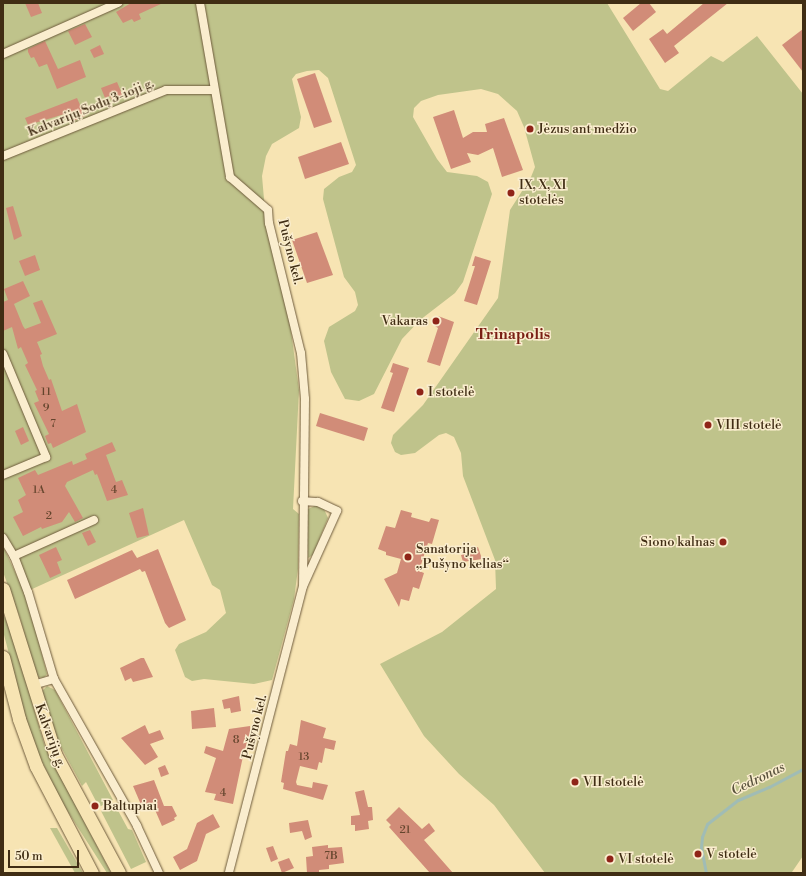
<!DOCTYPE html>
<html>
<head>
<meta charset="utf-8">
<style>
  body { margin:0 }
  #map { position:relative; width:806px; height:876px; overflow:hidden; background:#f7e4b3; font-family:"Libre Bodoni",serif }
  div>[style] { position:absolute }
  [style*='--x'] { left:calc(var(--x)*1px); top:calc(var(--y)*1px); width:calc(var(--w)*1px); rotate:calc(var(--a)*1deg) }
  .green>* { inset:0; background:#bfc38b }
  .stream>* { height:3px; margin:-1.5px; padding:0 1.5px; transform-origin:1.5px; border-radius:1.5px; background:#a0bcb5 }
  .building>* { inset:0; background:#d18c78 }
  .roads { filter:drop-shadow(0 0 1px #6e5b3c) drop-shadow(0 0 1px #6e5b3c) }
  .minor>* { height:8px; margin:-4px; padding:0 4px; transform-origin:4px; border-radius:4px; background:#faedce }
  .primary>* { height:13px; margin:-6.5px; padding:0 6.5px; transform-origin:6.5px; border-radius:6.5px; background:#f7e4b3 }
  .dots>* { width:11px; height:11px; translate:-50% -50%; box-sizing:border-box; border:2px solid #faedce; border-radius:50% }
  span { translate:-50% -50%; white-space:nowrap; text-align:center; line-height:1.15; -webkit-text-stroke:3px #faedce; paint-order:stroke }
  .number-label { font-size:11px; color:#64452d }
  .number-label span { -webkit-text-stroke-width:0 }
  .street-label { font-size:13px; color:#402d14 }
  .poi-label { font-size:13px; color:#402d14 }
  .left { translate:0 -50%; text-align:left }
  .right { translate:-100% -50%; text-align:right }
  .water-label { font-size:14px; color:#58513c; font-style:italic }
  .quarter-label { font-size:15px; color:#7a1f14; font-weight:700 }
  .frame { position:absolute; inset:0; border:4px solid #402d14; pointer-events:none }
  .scale { position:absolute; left:8px; top:850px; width:71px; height:18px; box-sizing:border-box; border:2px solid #402d14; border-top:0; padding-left:5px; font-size:12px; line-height:14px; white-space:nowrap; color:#402d14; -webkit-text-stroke:3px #faedce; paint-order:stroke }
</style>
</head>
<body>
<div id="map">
  <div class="green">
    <div style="clip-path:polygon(3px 3px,607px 3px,660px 89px,668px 91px,711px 56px,723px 62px,757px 36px,803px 94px,803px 856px,792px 872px,545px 873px,494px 805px,459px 774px,424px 736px,380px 664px,442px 632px,496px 589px,495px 560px,463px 476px,461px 453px,454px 437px,446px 433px,439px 435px,415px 453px,401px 455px,395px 452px,391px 443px,393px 435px,423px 405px,498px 298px,510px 210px,531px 177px,535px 167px,524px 127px,517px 111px,498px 94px,481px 89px,438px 95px,421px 101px,414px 108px,413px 117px,437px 159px,447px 172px,477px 176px,488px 182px,492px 194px,463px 282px,455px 293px,420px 320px,402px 339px,374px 394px,359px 401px,345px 399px,331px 372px,324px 341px,329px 327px,355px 311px,358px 305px,355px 292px,344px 277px,323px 199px,324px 189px,339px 177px,352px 172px,356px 165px,328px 78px,319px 70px,307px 71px,296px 74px,292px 79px,301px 117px,299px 128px,272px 144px,266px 156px,262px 176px,266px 222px,290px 324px,299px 390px,293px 509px,299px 514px,298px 569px,294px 599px,272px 680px,254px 684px,204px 679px,192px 681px,185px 677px,175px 650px,179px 644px,206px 632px,226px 613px,220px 590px,212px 585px,184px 520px,30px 590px,3px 533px)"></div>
    <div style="clip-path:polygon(317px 505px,324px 509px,328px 518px,313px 555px,308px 558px,306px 515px,308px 509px)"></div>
    <div style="clip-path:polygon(3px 546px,28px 600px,47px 674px,44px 678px,36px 677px,20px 618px,3px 572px)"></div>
    <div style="clip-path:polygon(3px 614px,11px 630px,45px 747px,111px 873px,107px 873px,61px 801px,38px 753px,27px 723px,3px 631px)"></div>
    <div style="clip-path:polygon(47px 686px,55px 690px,113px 800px,99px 807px,86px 782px,82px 786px,54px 734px,40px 693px)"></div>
    <div style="clip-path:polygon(114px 803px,128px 829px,132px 830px,146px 862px,131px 869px,101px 811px)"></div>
    <div style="clip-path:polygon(50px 828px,57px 828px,83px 873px,75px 873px)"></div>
  </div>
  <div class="stream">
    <div style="--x:706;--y:873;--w:26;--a:-101"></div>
    <div style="--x:701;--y:847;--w:10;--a:-84"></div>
    <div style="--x:702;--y:837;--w:14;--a:-69"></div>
    <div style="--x:707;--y:824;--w:39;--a:-38"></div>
    <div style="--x:738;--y:800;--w:34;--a:-23"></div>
    <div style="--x:769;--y:787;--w:38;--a:-28"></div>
  </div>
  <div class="building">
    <div style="clip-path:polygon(25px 3px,38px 3px,42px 13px,31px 17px)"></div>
    <div style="clip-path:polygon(131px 3px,163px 3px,139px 14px,141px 19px,134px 22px,132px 19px,123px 23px,116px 12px)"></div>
    <div style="clip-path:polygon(641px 3px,649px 3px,656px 12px,633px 31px,623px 18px)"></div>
    <div style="clip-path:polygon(704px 3px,728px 3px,674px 46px,679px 53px,665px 63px,649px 39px,663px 29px,667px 34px)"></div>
    <div style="clip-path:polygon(85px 24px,92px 37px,75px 45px,68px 31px)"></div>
    <div style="clip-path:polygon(803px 29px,803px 72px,782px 45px)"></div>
    <div style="clip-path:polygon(45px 41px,58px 69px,80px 60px,86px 77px,57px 89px,47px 64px,39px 67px,34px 57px,31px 58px,28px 52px,28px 49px)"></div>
    <div style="clip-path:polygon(100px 45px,104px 54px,94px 58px,90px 50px)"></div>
    <div style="clip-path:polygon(315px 73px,332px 122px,314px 128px,297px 79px)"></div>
    <div style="clip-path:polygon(117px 82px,123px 96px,112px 101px,110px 96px,105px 98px,101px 88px)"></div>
    <div style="clip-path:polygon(77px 98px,85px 116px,71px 122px,68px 113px,28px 125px,25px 118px)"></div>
    <div style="clip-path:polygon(454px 110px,463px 138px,473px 132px,487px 132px,485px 124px,504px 118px,523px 170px,502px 177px,493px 148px,478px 155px,467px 153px,471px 162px,451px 169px,433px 117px)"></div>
    <div style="clip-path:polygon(341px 142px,349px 164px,305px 179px,298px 157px)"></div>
    <div style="clip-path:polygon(13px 206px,22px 236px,14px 240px,6px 208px)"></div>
    <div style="clip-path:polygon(317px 232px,333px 275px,307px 283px,292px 240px)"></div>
    <div style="clip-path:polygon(35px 255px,40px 270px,25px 276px,19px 261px)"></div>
    <div style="clip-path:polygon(475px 256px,491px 261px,477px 305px,464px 301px,475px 266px,472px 266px)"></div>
    <div style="clip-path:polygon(23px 281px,30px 296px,14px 304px,23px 326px,25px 329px,41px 323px,33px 303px,42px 300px,57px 334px,37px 342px,42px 354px,40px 355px,43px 366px,49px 380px,51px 379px,62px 411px,77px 404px,86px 432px,53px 448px,51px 443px,48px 444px,45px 436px,49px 434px,34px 403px,39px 401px,35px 391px,37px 390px,25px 365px,28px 363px,21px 347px,18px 349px,12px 327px,3px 331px,3px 302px,8px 300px,4px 289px)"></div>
    <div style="clip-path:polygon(438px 316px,454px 322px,440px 366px,427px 362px,438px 328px,435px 326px)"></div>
    <div style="clip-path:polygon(393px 363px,409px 368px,394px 412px,381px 408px,393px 373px,390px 372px)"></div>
    <div style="clip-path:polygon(320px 413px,368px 428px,364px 441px,316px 426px)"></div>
    <div style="clip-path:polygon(23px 427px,29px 441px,21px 445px,15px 431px)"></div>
    <div style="clip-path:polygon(112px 442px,116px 451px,106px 455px,116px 482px,122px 480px,128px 495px,107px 501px,97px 474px,95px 475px,93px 470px,67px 482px,65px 486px,83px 518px,75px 522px,69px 512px,62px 522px,42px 529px,41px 527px,23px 536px,13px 517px,23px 512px,18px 500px,26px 495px,18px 478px,35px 470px,38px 475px,72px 461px,73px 465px,87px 459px,85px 454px)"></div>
    <div style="clip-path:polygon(143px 508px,149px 535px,137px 538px,129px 513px)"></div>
    <div style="clip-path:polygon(401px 510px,412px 513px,411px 517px,429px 522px,431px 518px,439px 520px,432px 544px,428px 543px,419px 571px,424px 573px,419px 589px,413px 587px,409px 601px,401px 599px,399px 607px,384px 579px,397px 573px,401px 559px,386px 555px,386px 552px,378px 549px,386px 526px,395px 528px)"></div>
    <div style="clip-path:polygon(90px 530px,96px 542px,88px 546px,82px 533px)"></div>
    <div style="clip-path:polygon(56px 547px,62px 560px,57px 562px,61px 573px,50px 578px,39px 555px)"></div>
    <div style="clip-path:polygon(478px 547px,482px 559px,463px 562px,461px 555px)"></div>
    <div style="clip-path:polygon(158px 549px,186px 620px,169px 628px,165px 623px,145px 571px,142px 572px,140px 569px,75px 599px,67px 580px,132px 550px,137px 558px)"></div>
    <div style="clip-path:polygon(141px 658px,144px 658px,153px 677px,133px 682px,131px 678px,125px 681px,120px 668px)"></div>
    <div style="clip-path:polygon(239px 696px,241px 711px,231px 713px,230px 708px,224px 709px,222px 700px)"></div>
    <div style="clip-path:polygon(214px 708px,216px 727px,192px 729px,191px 711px)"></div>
    <div style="clip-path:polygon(301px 720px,326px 728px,323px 738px,336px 741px,334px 750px,325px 748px,322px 763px,319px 762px,317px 770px,300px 766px,296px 782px,297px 785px,312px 788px,313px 782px,328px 785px,323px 800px,283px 789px,284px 783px,281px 782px,286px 751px,288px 751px,290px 744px,297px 746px)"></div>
    <div style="clip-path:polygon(145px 725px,149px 734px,160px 730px,164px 739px,150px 744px,158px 757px,145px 765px,121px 738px)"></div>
    <div style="clip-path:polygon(250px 726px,251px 737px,248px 738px,242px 761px,233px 804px,214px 800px,216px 794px,205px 792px,216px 758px,204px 753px,206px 746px,223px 751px,229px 729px)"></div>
    <div style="clip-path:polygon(165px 765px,169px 774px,161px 777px,158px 768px)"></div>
    <div style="clip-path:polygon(154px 780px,164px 806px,172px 806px,177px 816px,174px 818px,175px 820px,162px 826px,152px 803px,142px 807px,133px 786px)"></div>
    <div style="clip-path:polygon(364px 790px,368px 807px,372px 807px,373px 820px,368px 821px,369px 829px,355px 831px,355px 825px,351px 825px,351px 816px,360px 815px,355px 792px)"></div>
    <div style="clip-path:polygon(399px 807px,422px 829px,429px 823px,435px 831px,424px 840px,453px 873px,430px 873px,389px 827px,391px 825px,386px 820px)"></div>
    <div style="clip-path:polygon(213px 814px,220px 827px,206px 834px,197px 861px,180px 870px,173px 857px,187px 849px,197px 823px)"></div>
    <div style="clip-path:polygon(308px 820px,312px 837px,305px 840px,302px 831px,290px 833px,289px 823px)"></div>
    <div style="clip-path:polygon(328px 845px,328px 848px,342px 847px,344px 863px,329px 865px,329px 869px,319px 870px,319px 873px,307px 873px,306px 857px,313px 856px,312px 847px)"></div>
    <div style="clip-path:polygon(273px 846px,278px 859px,271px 862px,266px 848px)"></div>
    <div style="clip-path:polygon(289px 858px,294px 868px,282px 873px,278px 862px)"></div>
  </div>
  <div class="roads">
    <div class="minor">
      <div style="--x:200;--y:3;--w:177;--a:80.2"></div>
      <div style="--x:230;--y:177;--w:50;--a:41"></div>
      <div style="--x:268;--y:210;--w:13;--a:86"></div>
      <div style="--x:269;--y:223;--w:134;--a:76.2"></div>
      <div style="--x:301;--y:353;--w:46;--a:85"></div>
      <div style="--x:305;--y:399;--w:187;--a:90.6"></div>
      <div style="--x:303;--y:586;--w:296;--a:104.5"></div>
      <div style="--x:3;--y:54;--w:126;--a:-23.9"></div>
      <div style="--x:3;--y:156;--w:176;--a:-22"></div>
      <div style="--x:166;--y:90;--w:48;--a:0"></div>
      <div style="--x:3;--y:354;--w:112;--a:67.3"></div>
      <div style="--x:46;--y:457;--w:47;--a:157.3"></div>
      <div style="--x:302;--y:501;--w:16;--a:4"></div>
      <div style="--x:318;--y:502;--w:21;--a:25"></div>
      <div style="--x:337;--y:511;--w:80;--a:114.3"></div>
      <div style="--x:94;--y:520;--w:88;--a:155.8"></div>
      <div style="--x:14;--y:556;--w:39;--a:69"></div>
      <div style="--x:28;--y:592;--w:91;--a:73.4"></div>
      <div style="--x:54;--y:679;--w:169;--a:60.5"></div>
      <div style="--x:137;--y:826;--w:52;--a:64.9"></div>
      <div style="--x:3;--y:538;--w:21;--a:59"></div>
      <div style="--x:33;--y:685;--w:22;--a:-16"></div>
    </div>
    <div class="primary">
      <div style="--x:3;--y:589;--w:173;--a:72.5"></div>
      <div style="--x:55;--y:754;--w:135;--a:61.7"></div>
      <div style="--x:3;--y:657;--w:64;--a:75.5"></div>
      <div style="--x:19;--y:719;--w:50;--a:70.1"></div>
      <div style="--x:36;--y:766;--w:121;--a:62.4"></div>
    </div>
  </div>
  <div class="dots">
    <div style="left:530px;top:129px;background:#8f2418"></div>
    <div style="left:511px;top:193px;background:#8f2418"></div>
    <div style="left:436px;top:321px;background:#8f2418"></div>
    <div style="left:420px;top:392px;background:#8f2418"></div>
    <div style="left:708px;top:425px;background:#8f2418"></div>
    <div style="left:723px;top:542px;background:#8f2418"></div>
    <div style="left:408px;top:557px;background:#8f2418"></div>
    <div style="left:575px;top:782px;background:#8f2418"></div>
    <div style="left:95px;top:806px;background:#8f2418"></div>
    <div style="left:698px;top:854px;background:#8f2418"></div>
    <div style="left:610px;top:859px;background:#8f2418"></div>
  </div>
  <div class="number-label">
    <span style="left:46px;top:392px">11</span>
    <span style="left:46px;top:408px">9</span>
    <span style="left:53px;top:424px">7</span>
    <span style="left:39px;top:490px">1A</span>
    <span style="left:114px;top:490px">4</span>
    <span style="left:49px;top:516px">2</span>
    <span style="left:236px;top:740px">8</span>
    <span style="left:304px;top:757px">13</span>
    <span style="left:223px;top:793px">4</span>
    <span style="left:405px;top:830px">21</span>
    <span style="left:331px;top:856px">7B</span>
  </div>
  <div class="street-label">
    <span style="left:91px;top:108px;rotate:-22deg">Kalvarijų Sodų 3-ioji g.</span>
    <span style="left:290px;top:252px;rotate:76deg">Pušyno kel.</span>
    <span style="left:255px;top:727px;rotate:-76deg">Pušyno kel.</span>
    <span style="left:50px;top:736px;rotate:70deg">Kalvarijų g.</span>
  </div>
  <div class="poi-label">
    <span class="left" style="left:538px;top:129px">Jėzus ant medžio</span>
    <span class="left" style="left:519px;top:193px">IX, X, XI<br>stotelės</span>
    <span class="right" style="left:428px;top:321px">Vakaras</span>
    <span class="left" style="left:428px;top:392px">I stotelė</span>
    <span class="left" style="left:716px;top:425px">VIII stotelė</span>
    <span class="right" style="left:715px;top:542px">Siono kalnas</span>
    <span class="left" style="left:416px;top:557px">Sanatorija<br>„Pušyno kelias“</span>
    <span class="left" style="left:583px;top:782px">VII stotelė</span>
    <span class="left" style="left:103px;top:806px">Baltupiai</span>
    <span class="left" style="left:706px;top:854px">V stotelė</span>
    <span class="left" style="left:618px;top:859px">VI stotelė</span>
  </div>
  <div class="water-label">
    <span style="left:758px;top:779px;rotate:-26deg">Cedronas</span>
  </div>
  <div class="quarter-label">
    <span style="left:513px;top:335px">Trinapolis</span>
  </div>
  <div class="frame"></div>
  <div class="scale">50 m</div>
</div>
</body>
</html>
